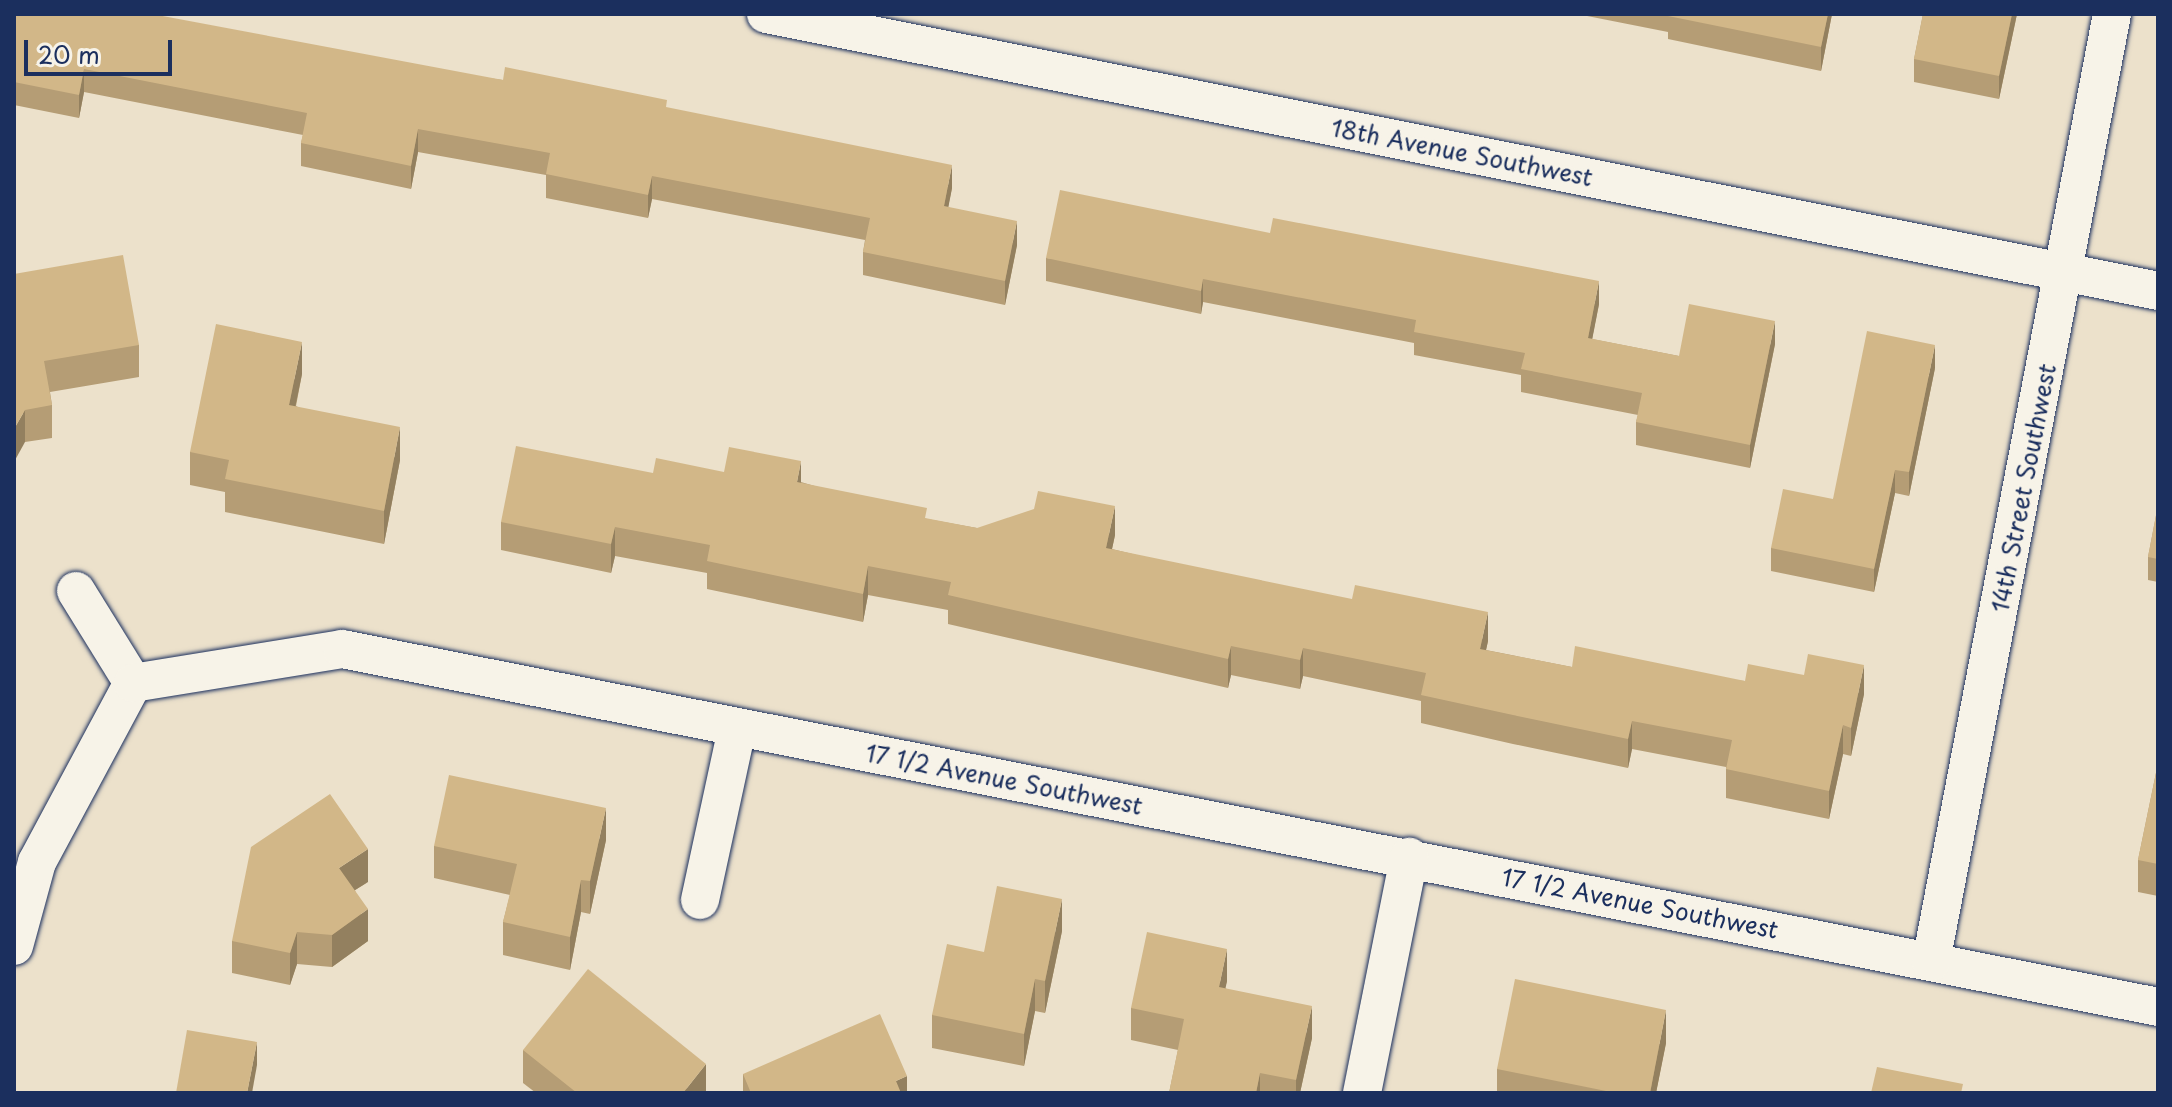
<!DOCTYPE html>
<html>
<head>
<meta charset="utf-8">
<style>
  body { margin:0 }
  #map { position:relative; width:2172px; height:1107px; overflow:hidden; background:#ece1cb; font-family:"Playpen Sans",sans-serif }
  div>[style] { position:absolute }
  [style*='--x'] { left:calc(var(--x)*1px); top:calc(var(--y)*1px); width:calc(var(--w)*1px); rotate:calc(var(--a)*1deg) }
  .roads { filter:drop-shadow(0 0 2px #1b2f5e) drop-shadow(0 0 2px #1b2f5e) }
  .minor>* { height:38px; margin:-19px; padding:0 19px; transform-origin:19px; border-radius:19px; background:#f7f3e8 }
  .wall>* { inset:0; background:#b59d75 }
  .shaded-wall>* { inset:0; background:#93805f }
  .building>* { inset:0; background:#d2b788 }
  span { translate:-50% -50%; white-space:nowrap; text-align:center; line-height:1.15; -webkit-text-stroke:6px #f7f3e8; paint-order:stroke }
  .street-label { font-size:24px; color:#1b2f5e }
  .frame { position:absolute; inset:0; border:16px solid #1b2f5e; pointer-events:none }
  .scale { position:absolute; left:24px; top:40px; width:148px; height:36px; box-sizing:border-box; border:4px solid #1b2f5e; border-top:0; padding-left:10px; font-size:24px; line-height:28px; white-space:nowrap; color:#1b2f5e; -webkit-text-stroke:6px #f7f3e8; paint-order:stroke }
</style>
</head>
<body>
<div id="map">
  <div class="roads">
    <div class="minor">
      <div style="--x:766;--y:14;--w:1419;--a:11.25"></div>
      <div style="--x:76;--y:591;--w:108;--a:58.2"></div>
      <div style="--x:700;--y:900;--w:175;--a:-77.8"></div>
      <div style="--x:14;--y:946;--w:87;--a:-74.7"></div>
      <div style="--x:37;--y:862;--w:203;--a:-61.8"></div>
      <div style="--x:133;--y:683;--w:212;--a:-9.2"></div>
      <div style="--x:342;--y:649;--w:1851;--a:11.15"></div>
      <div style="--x:1931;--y:962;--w:965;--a:-79.19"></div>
      <div style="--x:1362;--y:1093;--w:241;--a:-78.7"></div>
    </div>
  </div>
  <div class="wall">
    <div style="clip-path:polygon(14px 14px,503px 80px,667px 108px,952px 188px,948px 207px,1017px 245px,1005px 305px,863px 275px,863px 252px,865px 240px,652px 199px,648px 218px,546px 198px,546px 175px,418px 152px,411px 189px,301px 166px,301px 143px,303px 135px,84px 92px,79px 118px,14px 105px)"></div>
    <div style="clip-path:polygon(1577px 14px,1832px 14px,1821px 71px,1668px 39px,1668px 32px)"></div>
    <div style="clip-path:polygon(1923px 14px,2017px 14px,1999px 99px,1914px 82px,1914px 59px)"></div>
    <div style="clip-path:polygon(1046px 258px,1599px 304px,1592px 339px,1679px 356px,1775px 344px,1750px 468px,1636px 445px,1636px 422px,1638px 415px,1521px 392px,1521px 375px,1414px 355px,1414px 343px,1203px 302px,1201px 314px,1046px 281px)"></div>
    <div style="clip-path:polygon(14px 274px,139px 345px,139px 377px,50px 392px,52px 405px,52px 438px,25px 442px)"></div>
    <div style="clip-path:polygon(1935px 368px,1909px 496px,1895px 493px,1874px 592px,1771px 571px,1771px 548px,1833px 499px)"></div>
    <div style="clip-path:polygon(302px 374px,296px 406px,400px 460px,384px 544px,225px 512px,225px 492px,190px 485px,190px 452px)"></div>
    <div style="clip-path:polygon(653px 473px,801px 482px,927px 519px,977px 528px,1115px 535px,1112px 549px,1488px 641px,1486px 650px,1572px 667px,1745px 681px,1864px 694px,1851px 756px,1843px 754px,1829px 819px,1726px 798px,1726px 767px,1632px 749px,1628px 768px,1513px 744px,1421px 723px,1421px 701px,1303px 676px,1300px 689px,1231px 675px,1228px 688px,948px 624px,948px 610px,868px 595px,863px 622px,707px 589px,707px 573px,615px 556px,611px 573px,501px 550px,501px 522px)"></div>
    <div style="clip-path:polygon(2158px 505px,2158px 582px,2148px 580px,2148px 557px)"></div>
    <div style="clip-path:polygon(2158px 763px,2158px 896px,2138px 892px,2138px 860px)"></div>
    <div style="clip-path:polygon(606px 840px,590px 914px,581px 912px,570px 970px,503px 955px,503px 922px,510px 895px,434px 878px,434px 846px)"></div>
    <div style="clip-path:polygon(368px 882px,355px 890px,368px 941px,332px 967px,297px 964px,290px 985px,232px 973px,232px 941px)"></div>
    <div style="clip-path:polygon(1062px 931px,1045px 1013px,1035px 1011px,1024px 1066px,932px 1048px,932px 1015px,984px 952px)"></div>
    <div style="clip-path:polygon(1227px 981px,1225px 988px,1312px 1038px,1300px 1093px,1169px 1093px,1178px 1050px,1131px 1040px,1131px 1008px)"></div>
    <div style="clip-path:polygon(1666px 1043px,1656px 1093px,1497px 1093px,1497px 1069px)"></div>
    <div style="clip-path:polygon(523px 1050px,706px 1093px,536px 1093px,523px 1083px)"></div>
    <div style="clip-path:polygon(743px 1074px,907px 1093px,743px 1093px)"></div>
  </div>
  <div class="shaded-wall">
    <div style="clip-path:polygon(1828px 14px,1832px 14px,1821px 71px,1821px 47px)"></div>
    <div style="clip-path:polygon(2012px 14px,2017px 14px,1999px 99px,1999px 76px)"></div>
    <div style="clip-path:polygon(84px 69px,84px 92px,79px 118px,79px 95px)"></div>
    <div style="clip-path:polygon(418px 129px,418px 152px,411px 189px,411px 166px)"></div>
    <div style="clip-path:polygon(952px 165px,952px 188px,944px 230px,944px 206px)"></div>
    <div style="clip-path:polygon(652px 176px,652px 199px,648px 218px,648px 195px)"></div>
    <div style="clip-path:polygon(1017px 221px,1017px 245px,1005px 305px,1005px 281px)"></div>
    <div style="clip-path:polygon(1203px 279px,1203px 302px,1201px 314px,1201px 291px)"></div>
    <div style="clip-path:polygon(1599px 281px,1599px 304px,1588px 361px,1588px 338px)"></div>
    <div style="clip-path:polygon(1775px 321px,1775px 344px,1750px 468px,1750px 445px)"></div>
    <div style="clip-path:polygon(302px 342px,302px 374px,289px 437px,289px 405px)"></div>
    <div style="clip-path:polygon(1935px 345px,1935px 368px,1909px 496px,1909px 472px)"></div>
    <div style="clip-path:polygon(25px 410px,25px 442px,14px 462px,14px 429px)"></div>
    <div style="clip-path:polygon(400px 427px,400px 460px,384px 544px,384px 511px)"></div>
    <div style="clip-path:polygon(801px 461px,801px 490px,797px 482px)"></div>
    <div style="clip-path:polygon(1895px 470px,1895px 493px,1874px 592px,1874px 569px)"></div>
    <div style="clip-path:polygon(1115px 506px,1115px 535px,1106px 577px,1106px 548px)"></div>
    <div style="clip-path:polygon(615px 527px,615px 556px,611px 573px,611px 544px)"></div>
    <div style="clip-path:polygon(868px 566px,868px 595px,863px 622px,863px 594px)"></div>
    <div style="clip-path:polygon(1488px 612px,1488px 641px,1480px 677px,1480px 649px)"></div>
    <div style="clip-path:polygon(1231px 646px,1231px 675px,1228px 688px,1228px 659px)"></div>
    <div style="clip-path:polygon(1303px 648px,1303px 676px,1300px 689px,1300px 660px)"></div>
    <div style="clip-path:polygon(1864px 665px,1864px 694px,1851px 756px,1851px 728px)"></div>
    <div style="clip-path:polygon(1632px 721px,1632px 749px,1628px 768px,1628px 739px)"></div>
    <div style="clip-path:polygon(1843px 725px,1843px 754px,1829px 819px,1829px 791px)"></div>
    <div style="clip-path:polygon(606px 808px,606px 840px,590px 914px,590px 881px)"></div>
    <div style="clip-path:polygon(368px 849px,368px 882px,339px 900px,339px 868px)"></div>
    <div style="clip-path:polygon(581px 880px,581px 912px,570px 970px,570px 937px)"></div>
    <div style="clip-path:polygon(1062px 899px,1062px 931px,1045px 1013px,1045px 981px)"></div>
    <div style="clip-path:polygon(368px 909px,368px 941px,332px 967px,332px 935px)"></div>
    <div style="clip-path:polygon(297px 932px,297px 964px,290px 985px,290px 953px)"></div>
    <div style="clip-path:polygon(1227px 949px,1227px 981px,1219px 1019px,1219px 987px)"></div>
    <div style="clip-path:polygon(1035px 979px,1035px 1011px,1024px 1066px,1024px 1034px)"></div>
    <div style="clip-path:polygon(1312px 1006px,1312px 1038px,1300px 1093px,1296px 1093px,1296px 1080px)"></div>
    <div style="clip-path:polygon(1666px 1010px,1666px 1043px,1656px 1093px,1650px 1093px)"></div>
    <div style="clip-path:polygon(257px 1042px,257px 1065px,252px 1093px,247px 1093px)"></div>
    <div style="clip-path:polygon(706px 1064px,706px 1093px,683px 1093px)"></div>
    <div style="clip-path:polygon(1260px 1073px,1260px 1093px,1256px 1093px)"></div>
    <div style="clip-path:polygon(907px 1076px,907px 1093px,896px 1093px,896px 1081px)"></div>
  </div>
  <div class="building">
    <div style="clip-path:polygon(14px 14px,152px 14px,503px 80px,505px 67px,667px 100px,666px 107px,952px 165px,944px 206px,1017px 221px,1005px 281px,863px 252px,870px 218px,652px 176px,648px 195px,546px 174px,550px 153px,418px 129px,411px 166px,301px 143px,307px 113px,84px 69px,79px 95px,14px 82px,14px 63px,16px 52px,14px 52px)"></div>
    <div style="clip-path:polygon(1668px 14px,1828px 14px,1821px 47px,1668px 16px)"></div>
    <div style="clip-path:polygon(1923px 14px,2012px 14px,1999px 76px,1914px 59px)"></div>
    <div style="clip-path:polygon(1060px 190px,1270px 233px,1273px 218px,1599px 281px,1588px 338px,1679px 356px,1689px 304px,1775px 321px,1750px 445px,1636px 422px,1642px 393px,1521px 369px,1525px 353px,1414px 332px,1416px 320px,1203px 279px,1201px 291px,1046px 258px)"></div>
    <div style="clip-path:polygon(123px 255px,139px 345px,44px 361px,52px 405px,25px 410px,14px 429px,14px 274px)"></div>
    <div style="clip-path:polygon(216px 324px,302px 342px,289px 405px,400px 427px,384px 511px,225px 479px,229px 460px,190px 452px)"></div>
    <div style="clip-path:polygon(1867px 331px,1935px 345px,1909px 472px,1895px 470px,1874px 569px,1771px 548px,1783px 489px,1833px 499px)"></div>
    <div style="clip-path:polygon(516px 446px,653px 473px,656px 458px,724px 472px,729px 447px,801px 461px,797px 482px,927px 508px,925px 518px,977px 528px,1034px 509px,1038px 491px,1115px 506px,1106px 548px,1352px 599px,1355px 585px,1488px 612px,1480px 649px,1572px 667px,1575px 646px,1745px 681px,1748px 664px,1804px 675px,1808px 654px,1864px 665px,1851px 728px,1843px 725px,1829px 791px,1726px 769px,1732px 740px,1632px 721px,1628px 739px,1513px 715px,1421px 695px,1426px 673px,1303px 648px,1300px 660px,1231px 646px,1228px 659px,948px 595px,951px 582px,868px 566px,863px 594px,707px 561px,710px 545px,615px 527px,611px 544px,501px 522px)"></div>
    <div style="clip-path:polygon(2158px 505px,2158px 559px,2148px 557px)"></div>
    <div style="clip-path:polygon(2158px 763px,2158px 864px,2138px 860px)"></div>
    <div style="clip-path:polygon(449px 775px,606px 808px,590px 881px,581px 880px,570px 937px,503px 922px,517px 864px,434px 846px)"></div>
    <div style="clip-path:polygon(330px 794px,368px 849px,339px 868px,368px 909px,332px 935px,297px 932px,290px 953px,232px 941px,251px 847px)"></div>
    <div style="clip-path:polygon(997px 886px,1062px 899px,1045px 981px,1035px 979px,1024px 1034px,932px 1015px,947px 944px,984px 952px)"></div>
    <div style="clip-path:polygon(1147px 932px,1227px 949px,1219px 987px,1312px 1006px,1296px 1080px,1260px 1073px,1256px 1093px,1169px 1093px,1184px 1019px,1131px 1008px)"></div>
    <div style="clip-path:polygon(588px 969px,706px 1064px,683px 1093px,577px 1093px,523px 1050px)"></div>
    <div style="clip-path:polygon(1515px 979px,1666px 1010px,1650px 1093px,1616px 1093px,1497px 1069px)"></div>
    <div style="clip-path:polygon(880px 1014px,907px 1076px,896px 1081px,901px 1093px,751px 1093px,743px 1074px)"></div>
    <div style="clip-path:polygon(187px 1030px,257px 1042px,247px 1093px,176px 1093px)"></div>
    <div style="clip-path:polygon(1877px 1067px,1963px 1084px,1961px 1093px,1871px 1093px)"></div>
  </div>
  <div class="street-label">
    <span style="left:1462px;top:152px;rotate:11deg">18th Avenue Southwest</span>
    <span style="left:2023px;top:488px;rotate:-79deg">14th Street Southwest</span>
    <span style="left:1004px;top:779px;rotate:11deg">17 1/2 Avenue Southwest</span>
    <span style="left:1640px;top:903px;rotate:11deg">17 1/2 Avenue Southwest</span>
  </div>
  <div class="frame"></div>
  <div class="scale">20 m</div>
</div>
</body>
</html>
